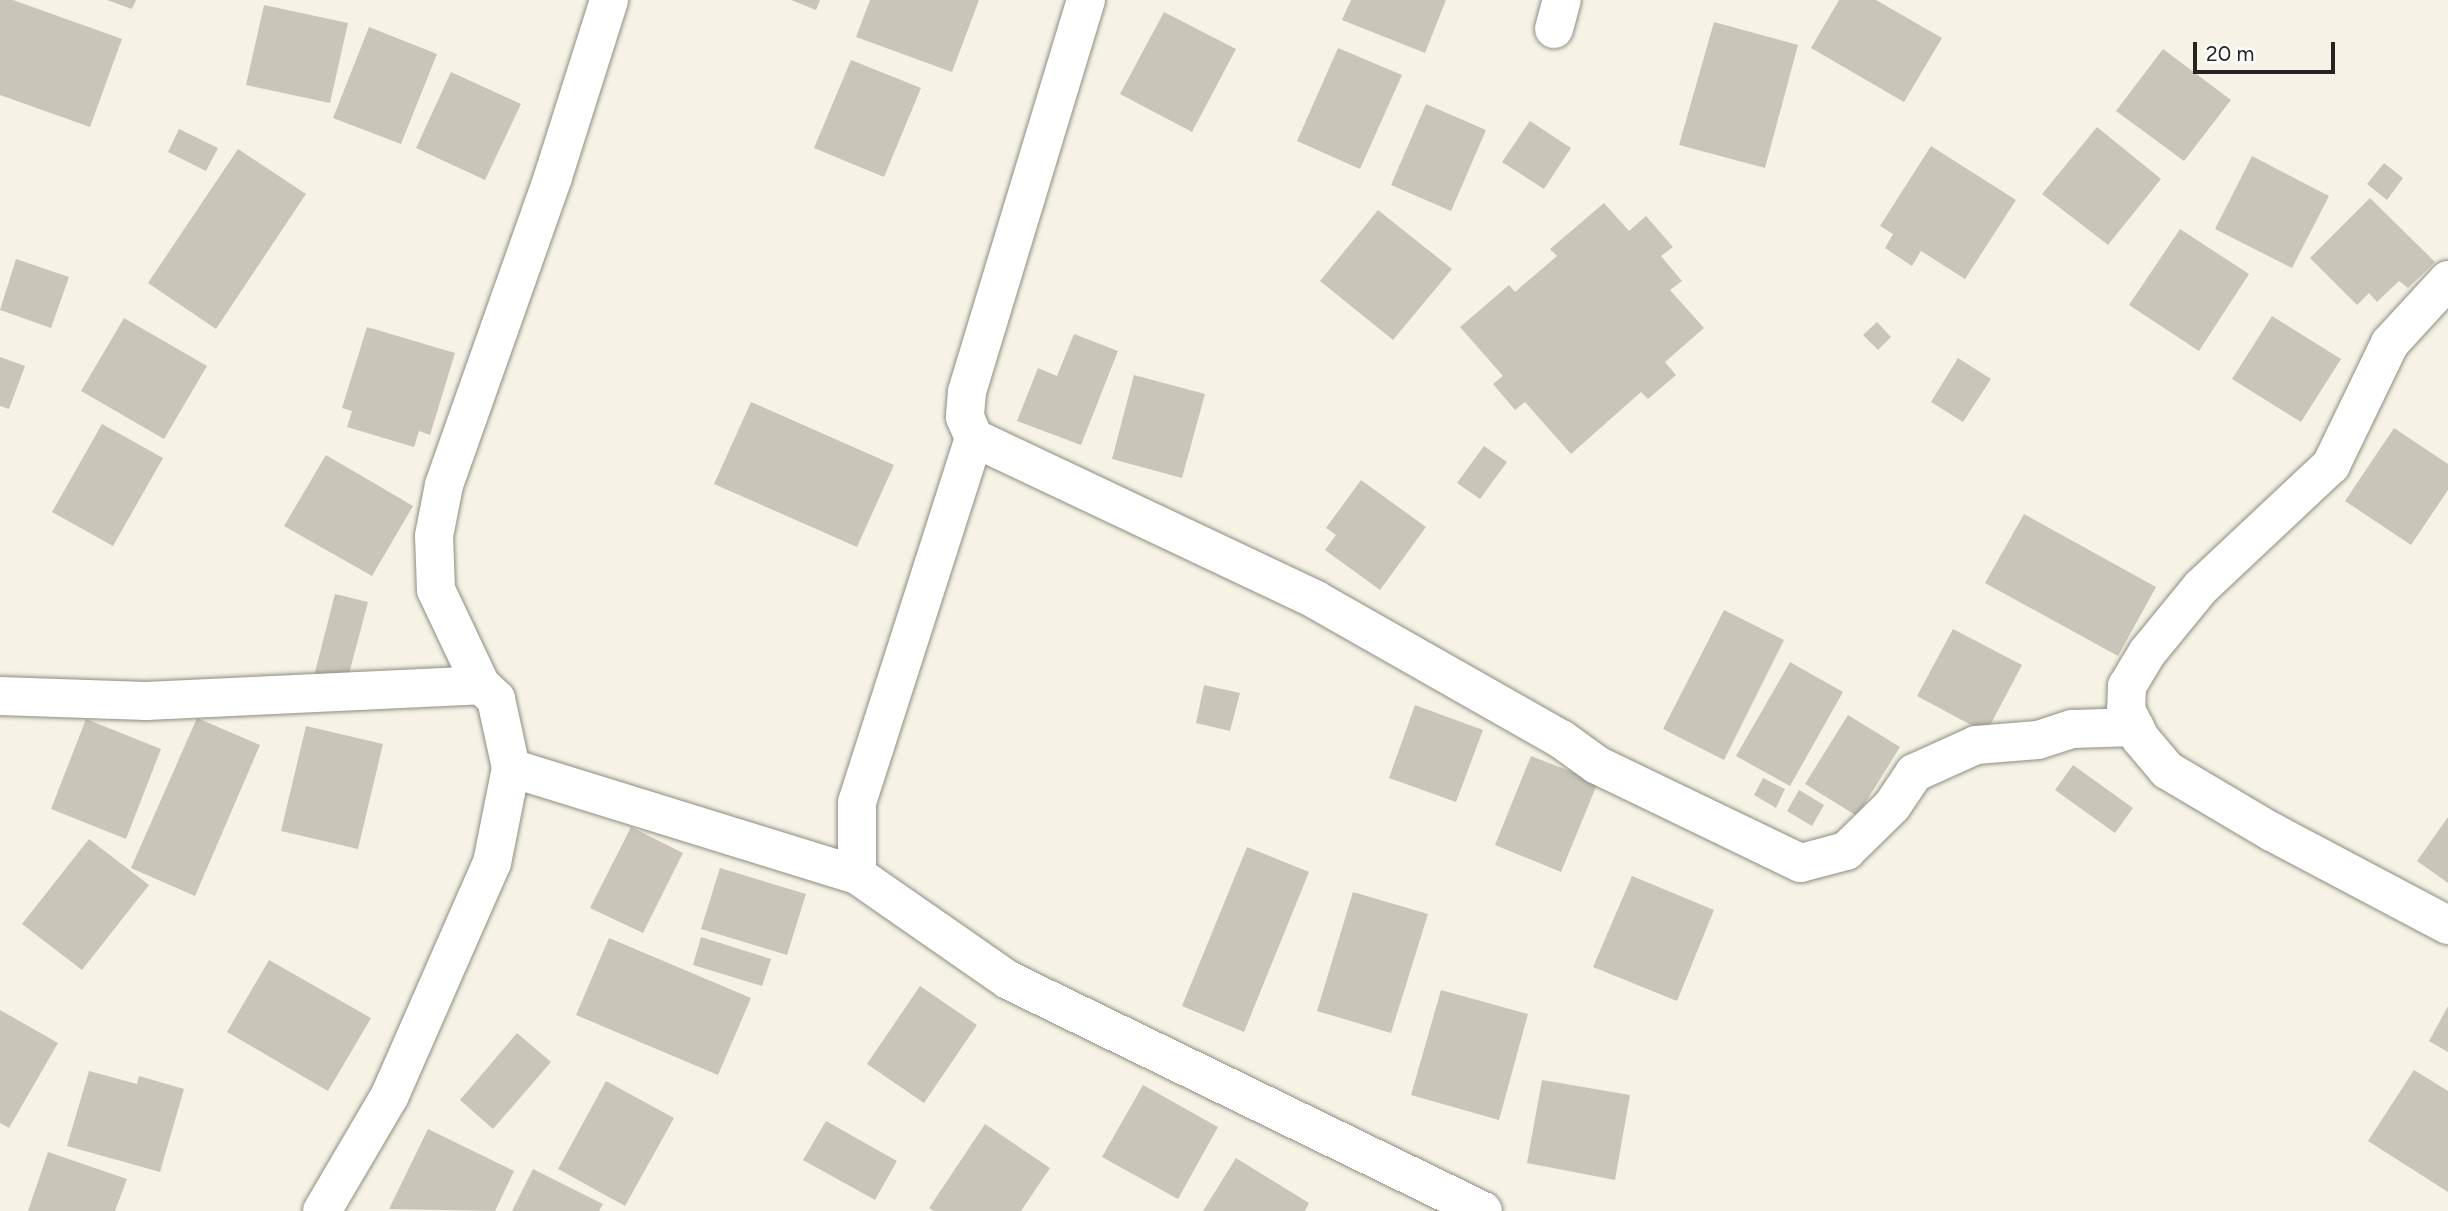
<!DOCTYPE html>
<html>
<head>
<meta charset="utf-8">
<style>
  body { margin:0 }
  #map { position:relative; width:2448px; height:1211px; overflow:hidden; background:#f6f3e6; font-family:Figtree,sans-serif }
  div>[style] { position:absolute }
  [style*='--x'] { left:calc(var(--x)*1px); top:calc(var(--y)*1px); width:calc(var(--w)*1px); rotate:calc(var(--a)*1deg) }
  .building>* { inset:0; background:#c9c6b9 }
  .roads { filter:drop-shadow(0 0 2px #8f8d80) drop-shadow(0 0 2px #8f8d80) }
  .street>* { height:38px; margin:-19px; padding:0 19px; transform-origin:19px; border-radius:19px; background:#fff }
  span { translate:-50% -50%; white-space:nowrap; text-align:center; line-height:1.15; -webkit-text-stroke:7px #fff; paint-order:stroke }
  .scale { position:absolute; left:2193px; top:42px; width:142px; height:32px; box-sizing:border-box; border:4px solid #25241f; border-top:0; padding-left:9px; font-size:21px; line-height:24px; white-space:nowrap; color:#25241f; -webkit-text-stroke:5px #fff; paint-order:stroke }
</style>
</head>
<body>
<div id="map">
  <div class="building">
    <div style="clip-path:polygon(0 0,13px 0,122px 39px,90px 127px,0 95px)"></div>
    <div style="clip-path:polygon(107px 0,136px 0,132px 9px)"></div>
    <div style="clip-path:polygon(791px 0,820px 0,816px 10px)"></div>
    <div style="clip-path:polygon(870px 0,979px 0,952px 72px,856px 37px)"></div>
    <div style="clip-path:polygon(1351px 0,1446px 0,1425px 53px,1342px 20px)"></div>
    <div style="clip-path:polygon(1839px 0,1876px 0,1942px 38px,1904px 102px,1811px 48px)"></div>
    <div style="clip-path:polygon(264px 5px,348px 23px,330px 103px,246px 85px)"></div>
    <div style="clip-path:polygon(1164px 12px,1236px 49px,1192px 132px,1120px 94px)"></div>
    <div style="clip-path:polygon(1714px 22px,1798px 45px,1765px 168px,1679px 145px)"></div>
    <div style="clip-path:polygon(369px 27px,437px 54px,401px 144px,333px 118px)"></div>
    <div style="clip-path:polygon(1338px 48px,1402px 75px,1360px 169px,1297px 141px)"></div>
    <div style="clip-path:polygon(2163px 49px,2231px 100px,2184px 161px,2116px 111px)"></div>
    <div style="clip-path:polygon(851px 60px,921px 88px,884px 177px,814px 148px)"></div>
    <div style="clip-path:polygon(451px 72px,521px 104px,485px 180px,416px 148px)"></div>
    <div style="clip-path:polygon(1426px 104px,1486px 130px,1451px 211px,1391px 185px)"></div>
    <div style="clip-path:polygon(1530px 121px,1571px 148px,1544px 189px,1502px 162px)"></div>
    <div style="clip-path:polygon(2097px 127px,2161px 179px,2108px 245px,2042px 194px)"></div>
    <div style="clip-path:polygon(179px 129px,218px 148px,206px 171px,168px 152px)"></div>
    <div style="clip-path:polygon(1931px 146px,2016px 200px,1965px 279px,1921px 251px,1912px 266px,1885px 248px,1893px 234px,1880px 226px)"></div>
    <div style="clip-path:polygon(238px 149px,306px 194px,216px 329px,148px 283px)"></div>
    <div style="clip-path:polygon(2252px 156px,2329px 196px,2292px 268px,2215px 229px)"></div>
    <div style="clip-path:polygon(2384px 163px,2403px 178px,2387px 200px,2367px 184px)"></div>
    <div style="clip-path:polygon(2370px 198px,2435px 262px,2408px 288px,2399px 281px,2377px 302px,2369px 293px,2357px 305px,2310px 258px)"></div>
    <div style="clip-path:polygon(1604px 203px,1629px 231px,1646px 216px,1673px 247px,1661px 256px,1682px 281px,1670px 290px,1704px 328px,1665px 362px,1676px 375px,1648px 399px,1641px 392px,1571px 454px,1525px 402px,1515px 410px,1493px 384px,1503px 376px,1460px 327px,1509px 285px,1515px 292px,1557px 256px,1550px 249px)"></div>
    <div style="clip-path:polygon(1378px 210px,1452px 269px,1393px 340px,1320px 281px)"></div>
    <div style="clip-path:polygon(2180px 229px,2249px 274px,2199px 351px,2129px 305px)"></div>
    <div style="clip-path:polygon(16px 259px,69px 277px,51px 328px,0 310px)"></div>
    <div style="clip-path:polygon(2272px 316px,2341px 359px,2301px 422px,2232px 379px)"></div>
    <div style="clip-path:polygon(124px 318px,207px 366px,164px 439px,81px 391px)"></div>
    <div style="clip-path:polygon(1877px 322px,1891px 337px,1878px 350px,1863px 335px)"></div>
    <div style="clip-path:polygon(367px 327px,455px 353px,430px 435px,419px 431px,414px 447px,347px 427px,352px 411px,342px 408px)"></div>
    <div style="clip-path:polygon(1074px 334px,1118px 351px,1081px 445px,1017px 421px,1038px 368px,1057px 376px)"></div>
    <div style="clip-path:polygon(0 357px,25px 366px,9px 409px,0 406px)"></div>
    <div style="clip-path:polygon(1958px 358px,1991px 379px,1963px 422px,1931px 402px)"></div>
    <div style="clip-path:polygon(1134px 375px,1205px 394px,1182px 478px,1112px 459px)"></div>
    <div style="clip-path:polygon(751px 402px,894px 465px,857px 547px,714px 484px)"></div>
    <div style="clip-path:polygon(102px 424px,163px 458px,113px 546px,52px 512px)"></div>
    <div style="clip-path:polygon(2394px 428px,2448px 464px,2448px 490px,2411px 545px,2345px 501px)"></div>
    <div style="clip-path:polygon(1484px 446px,1507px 462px,1480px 499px,1457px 483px)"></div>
    <div style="clip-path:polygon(326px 455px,413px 506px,372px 576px,284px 526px)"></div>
    <div style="clip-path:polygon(1361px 480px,1426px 527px,1380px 590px,1325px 550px,1336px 535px,1326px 528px)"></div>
    <div style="clip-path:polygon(2024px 514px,2156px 587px,2118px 656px,1985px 583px)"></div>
    <div style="clip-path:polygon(335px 594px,368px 602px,345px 689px,313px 680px)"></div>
    <div style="clip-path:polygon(1724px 610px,1784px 640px,1724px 760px,1663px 729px)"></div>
    <div style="clip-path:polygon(1953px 629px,2022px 665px,1986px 733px,1917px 696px)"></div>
    <div style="clip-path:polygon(1790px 662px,1843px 692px,1790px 786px,1736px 756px)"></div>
    <div style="clip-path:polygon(1204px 685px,1240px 693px,1230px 731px,1196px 723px)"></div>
    <div style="clip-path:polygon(1415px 705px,1483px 730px,1456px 802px,1389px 778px)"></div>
    <div style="clip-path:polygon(1848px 715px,1900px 747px,1857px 816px,1805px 784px)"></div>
    <div style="clip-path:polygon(197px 718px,260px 745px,195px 896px,131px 868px)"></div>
    <div style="clip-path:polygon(86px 719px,161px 749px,126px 839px,51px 809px)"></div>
    <div style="clip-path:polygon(306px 726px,383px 744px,358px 849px,281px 831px)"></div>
    <div style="clip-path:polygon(1531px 756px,1598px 782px,1561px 872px,1495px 845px)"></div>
    <div style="clip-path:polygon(2073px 765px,2133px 808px,2115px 833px,2055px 790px)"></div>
    <div style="clip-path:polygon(1763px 778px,1785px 789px,1776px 808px,1754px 795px)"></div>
    <div style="clip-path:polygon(1799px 790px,1824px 805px,1812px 826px,1787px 811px)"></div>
    <div style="clip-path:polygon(2448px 817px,2448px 883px,2417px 861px)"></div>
    <div style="clip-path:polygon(631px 827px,683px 853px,643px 933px,590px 908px)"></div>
    <div style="clip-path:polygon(89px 839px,149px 885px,82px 970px,22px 924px)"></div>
    <div style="clip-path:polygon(1247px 847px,1309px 872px,1244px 1032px,1182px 1006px)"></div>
    <div style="clip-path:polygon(720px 868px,806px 894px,787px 955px,701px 929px)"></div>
    <div style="clip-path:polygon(1632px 876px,1714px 910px,1677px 1001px,1593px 967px)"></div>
    <div style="clip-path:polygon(1353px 892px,1428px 914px,1391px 1033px,1317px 1011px)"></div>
    <div style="clip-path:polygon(701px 937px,771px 959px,762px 986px,693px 965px)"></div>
    <div style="clip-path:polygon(609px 938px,751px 998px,718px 1075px,576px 1015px)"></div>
    <div style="clip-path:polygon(269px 960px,371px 1018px,328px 1091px,227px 1032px)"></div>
    <div style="clip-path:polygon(920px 986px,977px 1025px,924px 1103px,867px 1064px)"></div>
    <div style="clip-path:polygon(1441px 990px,1528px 1014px,1499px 1120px,1411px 1095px)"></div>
    <div style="clip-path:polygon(2448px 1006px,2448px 1052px,2429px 1041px)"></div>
    <div style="clip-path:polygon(0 1010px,58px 1043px,9px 1128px,0 1123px)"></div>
    <div style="clip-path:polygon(517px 1033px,551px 1062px,493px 1129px,460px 1100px)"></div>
    <div style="clip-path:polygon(2414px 1070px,2448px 1091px,2448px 1192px,2368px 1141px)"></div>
    <div style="clip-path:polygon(89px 1071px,137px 1084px,139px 1076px,184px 1089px,160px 1172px,67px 1146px)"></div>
    <div style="clip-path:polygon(1542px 1080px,1630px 1095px,1615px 1180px,1527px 1163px)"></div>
    <div style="clip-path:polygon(606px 1081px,674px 1118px,625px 1206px,558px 1169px)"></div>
    <div style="clip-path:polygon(1143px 1085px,1218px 1127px,1178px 1199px,1102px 1157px)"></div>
    <div style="clip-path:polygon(826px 1121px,897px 1161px,875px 1200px,803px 1160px)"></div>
    <div style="clip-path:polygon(985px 1124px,1050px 1168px,1021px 1211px,934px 1211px,929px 1208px)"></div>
    <div style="clip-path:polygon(428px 1129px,514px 1171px,495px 1211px,389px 1209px)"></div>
    <div style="clip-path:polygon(48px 1152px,127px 1179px,115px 1211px,28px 1211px)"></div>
    <div style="clip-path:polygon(1236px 1158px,1309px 1203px,1305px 1211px,1203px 1211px)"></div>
    <div style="clip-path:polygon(533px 1169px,603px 1204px,599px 1211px,512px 1211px)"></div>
  </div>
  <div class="roads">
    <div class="street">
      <div style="--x:1086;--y:0;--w:410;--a:106.9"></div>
      <div style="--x:967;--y:392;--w:25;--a:95"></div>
      <div style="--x:965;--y:417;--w:23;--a:67"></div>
      <div style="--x:974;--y:438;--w:378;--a:25.3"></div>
      <div style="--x:1316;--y:600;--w:282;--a:29.6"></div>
      <div style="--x:1561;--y:739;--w:44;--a:35.8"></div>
      <div style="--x:1597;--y:765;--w:226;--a:25.7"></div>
      <div style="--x:1801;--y:863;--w:47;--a:-14.9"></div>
      <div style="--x:1846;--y:851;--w:64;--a:-44.4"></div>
      <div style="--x:1892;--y:806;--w:40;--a:-56"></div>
      <div style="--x:1914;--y:773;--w:68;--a:-24.3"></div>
      <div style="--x:1976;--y:745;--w:62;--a:-4.6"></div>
      <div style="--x:2038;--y:740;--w:36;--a:-18"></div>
      <div style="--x:2072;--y:729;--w:63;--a:-1.8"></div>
      <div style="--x:1554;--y:29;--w:30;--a:-75"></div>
      <div style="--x:2448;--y:280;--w:86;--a:132.6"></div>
      <div style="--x:2390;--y:343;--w:136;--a:115.8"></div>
      <div style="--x:2331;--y:465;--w:178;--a:136.8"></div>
      <div style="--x:2201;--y:587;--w:85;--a:129.3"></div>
      <div style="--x:2147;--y:653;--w:39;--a:121"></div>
      <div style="--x:2127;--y:686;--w:24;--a:92"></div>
      <div style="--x:2126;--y:710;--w:31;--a:63"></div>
      <div style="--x:2140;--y:738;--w:42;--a:49.8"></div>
      <div style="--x:2167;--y:770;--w:122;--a:30.6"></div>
      <div style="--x:2272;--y:832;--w:199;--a:27.9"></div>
      <div style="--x:974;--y:438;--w:382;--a:107.8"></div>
      <div style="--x:857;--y:802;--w:73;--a:90"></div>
      <div style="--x:857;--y:875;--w:184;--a:34.8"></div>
      <div style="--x:1008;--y:980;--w:528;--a:25.93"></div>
      <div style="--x:0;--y:696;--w:146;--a:2"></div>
      <div style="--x:146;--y:701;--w:335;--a:-2.7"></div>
      <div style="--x:511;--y:768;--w:362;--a:17.2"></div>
      <div style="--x:322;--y:1211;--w:134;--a:-59.6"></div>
      <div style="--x:390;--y:1095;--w:253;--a:-66.3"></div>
      <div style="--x:492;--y:863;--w:97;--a:-78.7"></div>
      <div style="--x:511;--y:768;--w:71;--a:-102.3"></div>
      <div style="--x:496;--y:699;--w:21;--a:-137"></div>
      <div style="--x:481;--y:685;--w:105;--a:-115.3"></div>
      <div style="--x:436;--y:590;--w:54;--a:-92.1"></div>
      <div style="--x:434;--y:536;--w:52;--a:-78.9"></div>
      <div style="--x:444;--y:485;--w:327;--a:-70.5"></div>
      <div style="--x:553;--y:177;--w:186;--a:-72.4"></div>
    </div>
  </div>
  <div class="scale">20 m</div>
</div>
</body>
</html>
